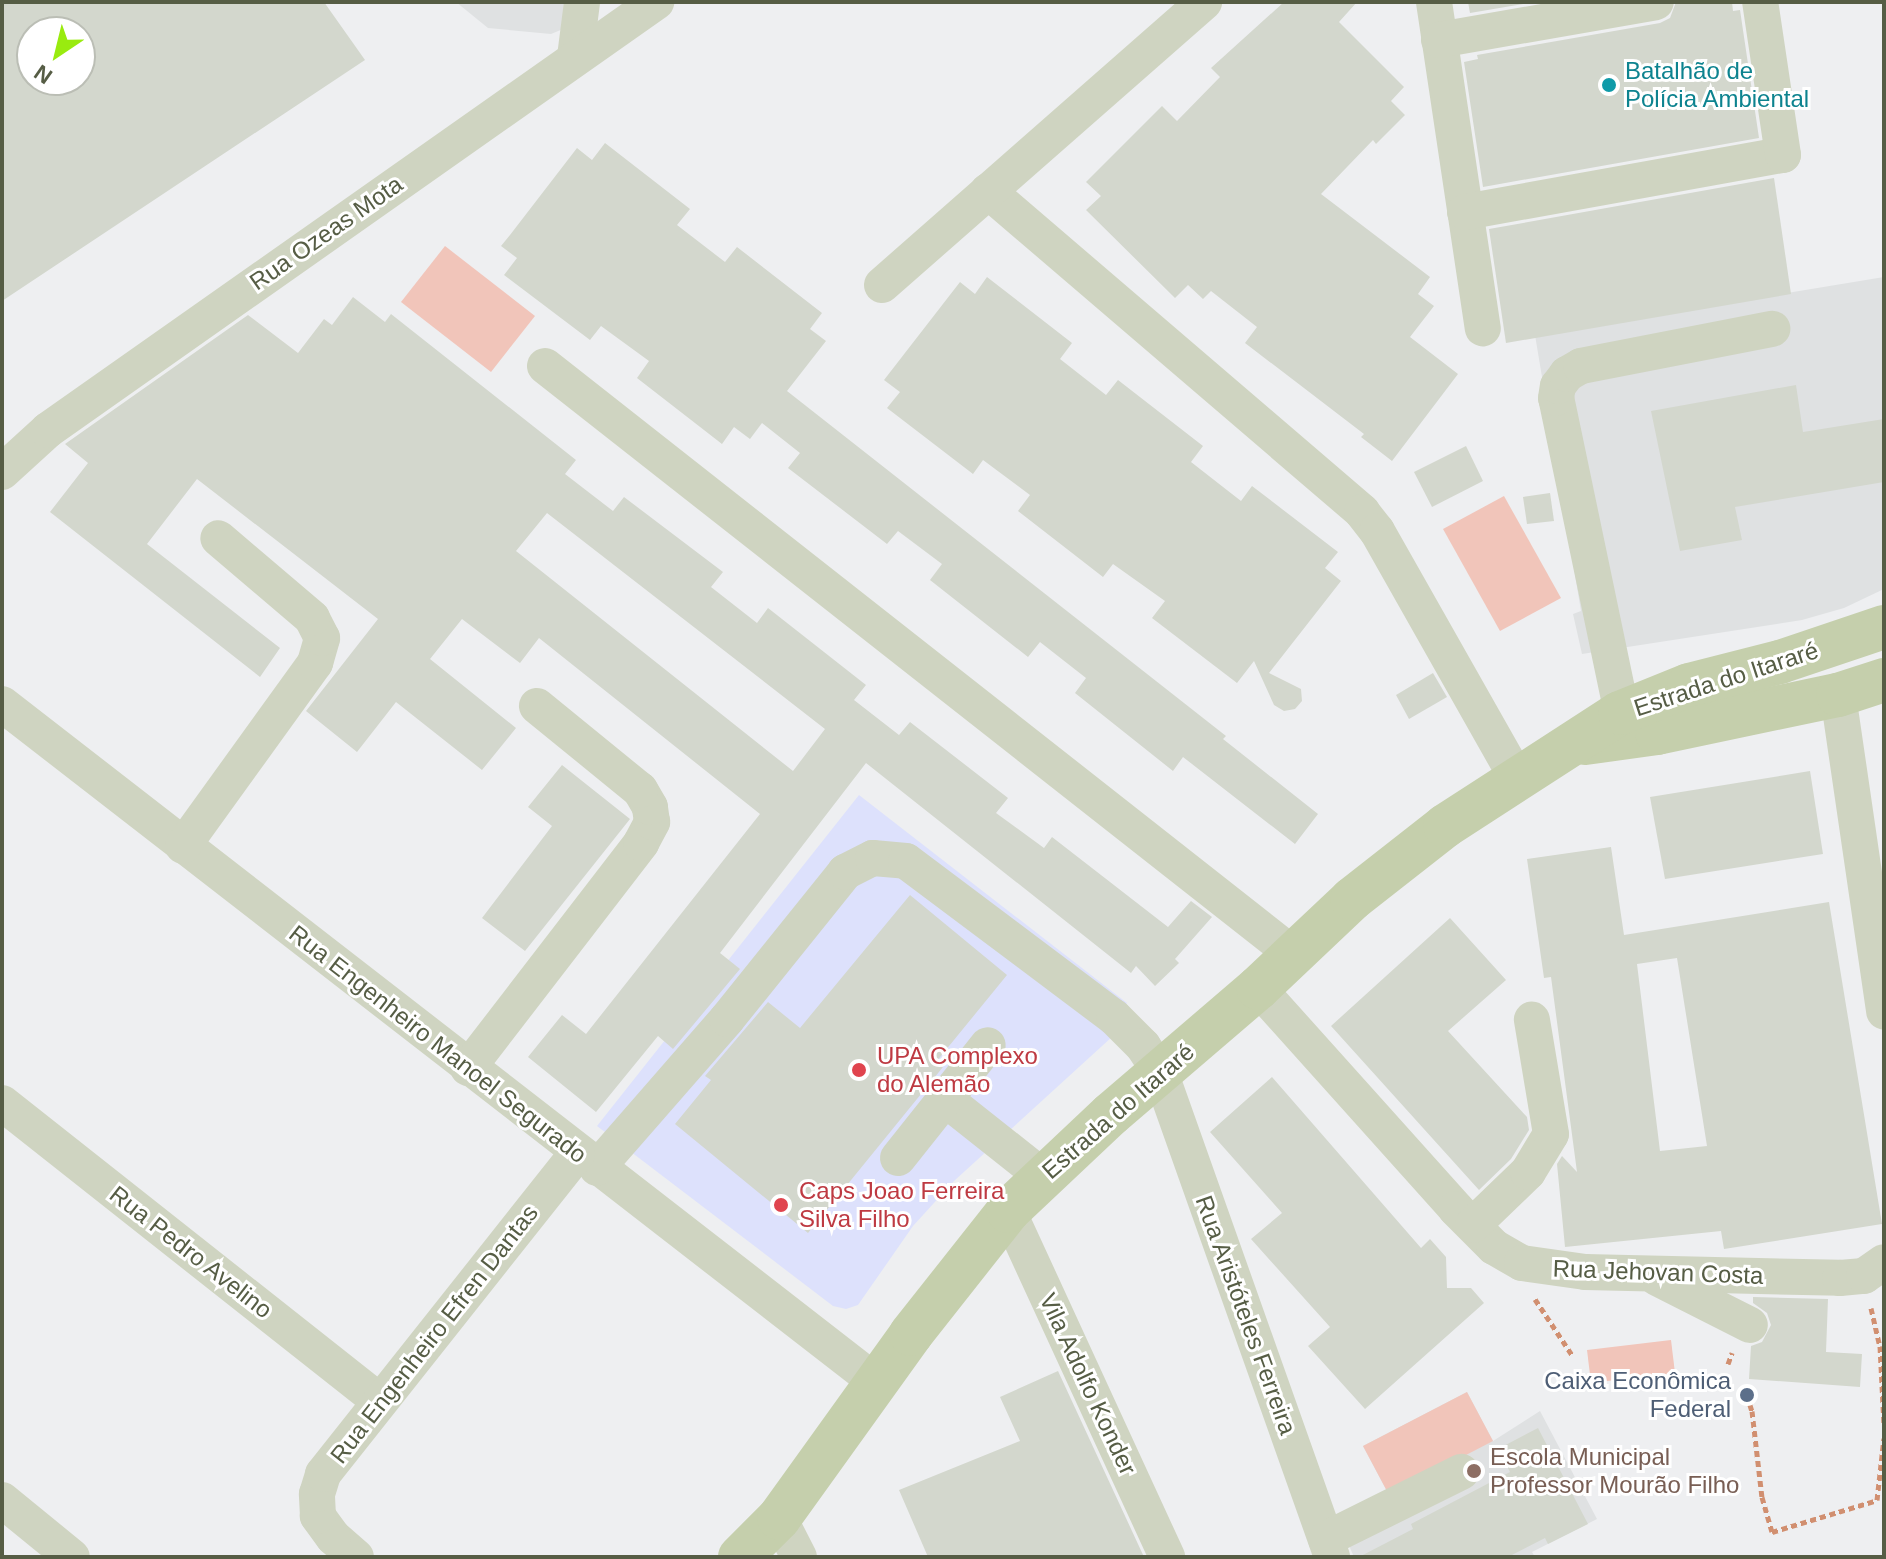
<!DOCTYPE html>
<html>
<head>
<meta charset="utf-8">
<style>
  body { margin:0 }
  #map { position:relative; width:1886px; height:1559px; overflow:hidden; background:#eeeff1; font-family:Arial,sans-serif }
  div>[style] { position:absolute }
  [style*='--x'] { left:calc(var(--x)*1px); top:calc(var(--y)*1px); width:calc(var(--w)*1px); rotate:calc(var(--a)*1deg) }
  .education>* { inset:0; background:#dfe1e2 }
  .medical>* { inset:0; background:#dde1fc }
  .green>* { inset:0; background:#f1c5ba }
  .building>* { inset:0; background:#d3d7cd }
  .path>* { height:5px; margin-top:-2.5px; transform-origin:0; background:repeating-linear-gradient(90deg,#d18f70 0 6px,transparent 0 10px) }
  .minor>* { height:36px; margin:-18px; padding:0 18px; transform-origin:18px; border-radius:18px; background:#cfd4c1 }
  .major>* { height:44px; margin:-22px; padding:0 22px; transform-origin:22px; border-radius:22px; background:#c5cfac }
  .dots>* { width:22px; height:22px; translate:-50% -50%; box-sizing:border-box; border:4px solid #fff; border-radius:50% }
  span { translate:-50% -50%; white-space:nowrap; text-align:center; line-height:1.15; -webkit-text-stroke:6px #fff; paint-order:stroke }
  .culture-label { font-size:24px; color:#0d838f }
  .left { translate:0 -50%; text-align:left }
  .street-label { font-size:24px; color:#565d45 }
  .health-label { font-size:24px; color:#be3a42 }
  .service-label { font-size:24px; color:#4e5e75 }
  .right { translate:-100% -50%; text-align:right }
  .education-label { font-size:24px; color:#785e54 }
  .frame { position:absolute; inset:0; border:4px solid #565d45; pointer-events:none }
  .north { position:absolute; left:16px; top:16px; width:80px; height:80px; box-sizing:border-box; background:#fff; border:2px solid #bbbeb5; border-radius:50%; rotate:215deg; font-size:22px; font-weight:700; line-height:32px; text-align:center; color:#565d45 }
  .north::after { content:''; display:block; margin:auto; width:28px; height:36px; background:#99eb0f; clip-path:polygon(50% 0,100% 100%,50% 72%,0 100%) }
</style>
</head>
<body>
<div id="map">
  <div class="education">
    <div style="clip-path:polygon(456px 2px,564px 2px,563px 29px,551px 34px,488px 28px)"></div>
    <div style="clip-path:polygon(1884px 277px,1884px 589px,1844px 608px,1802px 620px,1582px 654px,1573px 614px,1581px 611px,1535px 335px)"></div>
    <div style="clip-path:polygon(1467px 1392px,1493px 1441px,1540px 1411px,1597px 1519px,1532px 1552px,1535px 1557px,1354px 1557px,1347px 1541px,1389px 1495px,1363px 1446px)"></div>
  </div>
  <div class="medical">
    <div style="clip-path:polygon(859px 795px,1127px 1003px,1104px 1027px,1113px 1036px,954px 1181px,913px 1226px,858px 1305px,846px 1309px,833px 1306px,597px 1126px)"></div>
  </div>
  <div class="green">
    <div style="clip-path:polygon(445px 246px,535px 316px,491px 372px,401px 302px)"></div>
    <div style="clip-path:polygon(1504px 496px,1561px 598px,1500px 631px,1443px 529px)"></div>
    <div style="clip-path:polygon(1671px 1340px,1675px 1373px,1591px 1383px,1587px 1350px)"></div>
    <div style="clip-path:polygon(1467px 1392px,1493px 1441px,1389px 1495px,1363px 1446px)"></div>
  </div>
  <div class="building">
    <div style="clip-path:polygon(evenodd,2px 2px,324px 2px,365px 60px,2px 301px,2px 2px,32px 32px,80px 32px,80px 80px,32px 80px,32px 32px)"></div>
    <div style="clip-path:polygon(1284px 2px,1357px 2px,1339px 22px,1404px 87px,1391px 101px,1405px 115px,1376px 144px,1373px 140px,1321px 194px,1430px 277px,1418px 294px,1434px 306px,1410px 337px,1458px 374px,1392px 461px,1361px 437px,1364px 434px,1245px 343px,1257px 327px,1211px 291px,1203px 299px,1188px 285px,1175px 298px,1086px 210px,1101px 196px,1086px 182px,1162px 106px,1177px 121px,1220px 77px,1211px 68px)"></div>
    <div style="clip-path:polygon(1468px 2px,1534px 2px,1470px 13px)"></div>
    <div style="clip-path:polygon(1676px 2px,1732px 2px,1733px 11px,1740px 10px,1759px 138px,1483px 187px,1464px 62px,1478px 59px,1477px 55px,1660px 23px,1670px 18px)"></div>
    <div style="clip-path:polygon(605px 143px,690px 209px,677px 225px,725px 262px,737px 247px,822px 313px,810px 329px,826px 341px,787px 391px,1226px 736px,1223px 739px,1318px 814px,1295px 844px,1183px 757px,1173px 771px,1075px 693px,1086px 678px,1040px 642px,1028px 657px,930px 580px,942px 564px,898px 531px,887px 544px,788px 468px,800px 453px,762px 423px,750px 439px,734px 427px,722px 444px,637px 378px,649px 361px,601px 326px,590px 340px,504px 275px,517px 258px,501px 246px,510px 235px,577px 148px,592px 160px)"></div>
    <div style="clip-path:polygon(1774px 178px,1791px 294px,1506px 343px,1489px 229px)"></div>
    <div style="clip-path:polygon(987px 277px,1072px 343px,1060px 359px,1106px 395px,1118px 380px,1203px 446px,1191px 462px,1241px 501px,1252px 486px,1338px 552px,1325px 568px,1341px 581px,1269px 673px,1301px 689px,1302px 701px,1295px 709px,1284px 711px,1274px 705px,1254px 661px,1237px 683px,1152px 618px,1165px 601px,1113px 564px,1103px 577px,1018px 511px,1030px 495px,983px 460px,973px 474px,887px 408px,900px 392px,884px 380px,960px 282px,975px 294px)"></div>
    <div style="clip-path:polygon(evenodd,353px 297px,385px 322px,391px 314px,576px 460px,565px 474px,613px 511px,624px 497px,723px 572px,711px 587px,757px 623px,768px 608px,866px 685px,854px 700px,899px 735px,910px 722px,1008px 798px,996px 813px,1044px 848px,1052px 837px,1168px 927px,1191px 901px,1212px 917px,1175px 959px,1179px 963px,1155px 986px,1136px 966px,1131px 973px,866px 763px,720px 953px,740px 969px,673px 1049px,658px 1036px,596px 1112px,528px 1057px,562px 1015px,586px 1034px,760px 814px,539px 638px,520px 663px,462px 619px,430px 659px,516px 728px,482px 770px,396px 702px,357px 752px,306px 711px,378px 619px,197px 479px,147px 544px,280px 648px,260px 677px,50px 512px,88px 463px,65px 444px,248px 315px,298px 353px,324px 319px,332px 325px,353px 297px,547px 513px,825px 729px,793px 771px,516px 551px,547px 513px)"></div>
    <div style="clip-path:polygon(1796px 385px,1803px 432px,1884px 419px,1884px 482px,1735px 507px,1742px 540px,1680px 551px,1651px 411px)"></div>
    <div style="clip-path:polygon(1466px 446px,1483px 481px,1432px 507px,1414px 472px)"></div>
    <div style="clip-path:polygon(1550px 493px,1554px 521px,1527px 524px,1523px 497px)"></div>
    <div style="clip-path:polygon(1433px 673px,1447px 697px,1409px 719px,1396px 695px)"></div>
    <div style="clip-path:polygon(562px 765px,630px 819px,525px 951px,482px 918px,552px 826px,528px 807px)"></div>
    <div style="clip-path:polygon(1810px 771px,1823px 854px,1665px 879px,1650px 797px)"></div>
    <div style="clip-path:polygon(evenodd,1611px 847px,1624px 935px,1829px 902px,1882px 1224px,1724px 1249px,1721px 1231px,1565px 1247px,1557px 1164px,1562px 1156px,1577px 1172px,1551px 977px,1544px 978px,1527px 859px,1611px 847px,1677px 958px,1707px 1146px,1660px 1151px,1637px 964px,1677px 958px)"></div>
    <div style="clip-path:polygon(910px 895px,1007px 975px,936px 1062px,943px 1067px,808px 1233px,675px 1124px,711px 1080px,705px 1076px,768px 1002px,800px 1028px)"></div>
    <div style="clip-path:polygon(1450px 918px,1506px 980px,1448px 1031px,1527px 1117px,1529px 1130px,1511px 1159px,1479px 1190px,1331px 1026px)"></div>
    <div style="clip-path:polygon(1272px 1077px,1421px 1248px,1430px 1239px,1446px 1257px,1447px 1288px,1471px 1288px,1484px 1303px,1365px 1409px,1308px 1346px,1330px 1327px,1251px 1239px,1282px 1213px,1210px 1132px)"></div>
    <div style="clip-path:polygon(1753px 1297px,1828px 1299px,1826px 1352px,1862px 1354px,1860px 1387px,1749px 1379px,1751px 1346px,1762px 1342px,1771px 1325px,1767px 1313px,1753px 1303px)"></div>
    <div style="clip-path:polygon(1058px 1371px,1144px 1557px,928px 1557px,899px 1490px,1020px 1441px,1000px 1397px)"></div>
    <div style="clip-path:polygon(1538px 1428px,1588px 1524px,1548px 1544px,1545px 1538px,1508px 1557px,1359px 1557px,1413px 1529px,1411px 1524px,1510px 1472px,1498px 1449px)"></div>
  </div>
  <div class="path">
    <div style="--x:1535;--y:1299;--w:67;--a:56.5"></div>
    <div style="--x:1871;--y:1308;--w:39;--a:77"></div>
    <div style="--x:1880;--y:1346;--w:78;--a:87.1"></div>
    <div style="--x:1728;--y:1364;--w:12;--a:-70"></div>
    <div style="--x:1740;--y:1393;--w:7;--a:16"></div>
    <div style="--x:1747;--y:1395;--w:17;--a:73"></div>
    <div style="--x:1752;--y:1411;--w:87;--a:83.4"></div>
    <div style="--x:1762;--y:1497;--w:36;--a:74"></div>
    <div style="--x:1772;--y:1532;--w:110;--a:-16.9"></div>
    <div style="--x:1877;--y:1500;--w:62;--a:-83.6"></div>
  </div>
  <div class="minor">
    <div style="--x:1434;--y:2;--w:330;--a:81.5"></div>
    <div style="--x:1439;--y:40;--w:220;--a:-9.9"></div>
    <div style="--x:575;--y:57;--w:55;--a:-82.7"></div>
    <div style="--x:988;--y:191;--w:493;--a:40.6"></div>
    <div style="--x:1362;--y:512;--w:24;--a:52"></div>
    <div style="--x:1377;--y:531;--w:283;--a:60.5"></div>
    <div style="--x:1465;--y:212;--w:323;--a:-10.2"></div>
    <div style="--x:1783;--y:155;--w:155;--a:-98.5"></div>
    <div style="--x:882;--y:285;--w:429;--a:-41.3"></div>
    <div style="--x:545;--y:366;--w:953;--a:38.18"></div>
    <div style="--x:2;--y:472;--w:62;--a:-42.4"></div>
    <div style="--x:48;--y:430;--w:744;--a:-35.14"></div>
    <div style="--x:1838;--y:695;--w:320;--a:81.7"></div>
    <div style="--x:2;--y:704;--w:1106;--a:37.8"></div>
    <div style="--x:1627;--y:737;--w:346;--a:-101.8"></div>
    <div style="--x:1556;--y:398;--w:12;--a:-81"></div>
    <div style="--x:1558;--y:386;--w:15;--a:-53"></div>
    <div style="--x:1567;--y:374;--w:16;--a:-30"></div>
    <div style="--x:1581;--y:366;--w:195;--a:-11"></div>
    <div style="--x:183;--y:846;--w:226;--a:-54.2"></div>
    <div style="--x:315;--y:663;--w:26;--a:-74"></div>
    <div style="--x:322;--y:638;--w:22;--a:-117"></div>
    <div style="--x:312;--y:618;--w:123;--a:-139.6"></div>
    <div style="--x:1258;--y:988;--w:297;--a:48.1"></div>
    <div style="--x:1456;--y:1209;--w:54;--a:45"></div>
    <div style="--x:1494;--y:1247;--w:32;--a:30"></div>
    <div style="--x:1522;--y:1263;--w:64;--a:8.1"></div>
    <div style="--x:1585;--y:1272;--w:255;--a:1.3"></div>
    <div style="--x:1840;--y:1278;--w:24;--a:-5"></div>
    <div style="--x:1864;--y:1276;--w:24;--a:-35"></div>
    <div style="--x:468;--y:1068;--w:284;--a:-52.4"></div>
    <div style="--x:641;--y:843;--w:24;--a:-62"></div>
    <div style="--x:652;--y:822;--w:15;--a:-98"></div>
    <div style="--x:650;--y:807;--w:20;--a:-120"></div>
    <div style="--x:640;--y:790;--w:133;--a:-140.8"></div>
    <div style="--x:945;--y:1099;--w:124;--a:38.4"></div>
    <div style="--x:2;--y:1103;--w:481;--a:38.3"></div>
    <div style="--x:898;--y:1158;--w:144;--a:-51.5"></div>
    <div style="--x:597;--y:1168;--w:198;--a:-48.9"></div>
    <div style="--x:727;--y:1019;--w:189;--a:-51.2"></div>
    <div style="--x:845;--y:872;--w:31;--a:-27"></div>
    <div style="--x:873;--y:858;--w:33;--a:5"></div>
    <div style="--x:906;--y:861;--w:260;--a:36.9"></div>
    <div style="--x:1114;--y:1017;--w:41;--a:45"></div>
    <div style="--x:1143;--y:1046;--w:31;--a:57"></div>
    <div style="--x:1160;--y:1072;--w:515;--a:70.47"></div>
    <div style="--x:1008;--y:1211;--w:381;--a:65.3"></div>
    <div style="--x:1473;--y:1225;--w:76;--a:-43.9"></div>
    <div style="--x:1528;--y:1172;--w:44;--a:-58.8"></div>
    <div style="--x:1551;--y:1134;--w:116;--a:-99.5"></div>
    <div style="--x:1657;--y:1278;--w:104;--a:26.8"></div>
    <div style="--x:2;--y:1500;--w:90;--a:39.2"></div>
    <div style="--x:779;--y:1518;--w:44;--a:62.9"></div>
    <div style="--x:1326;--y:1539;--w:151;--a:-26.4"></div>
    <div style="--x:356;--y:1557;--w:30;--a:-139"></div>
    <div style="--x:333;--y:1537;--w:26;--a:-126"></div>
    <div style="--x:318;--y:1516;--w:22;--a:-93"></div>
    <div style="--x:317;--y:1494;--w:21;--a:-73"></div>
    <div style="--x:323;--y:1474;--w:409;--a:-51.6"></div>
  </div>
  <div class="major">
    <div style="--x:1585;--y:743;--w:73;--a:-7.9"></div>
    <div style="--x:1657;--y:733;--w:185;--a:-11.9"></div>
    <div style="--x:1838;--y:695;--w:48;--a:-18.1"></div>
    <div style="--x:740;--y:1557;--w:55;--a:-45"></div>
    <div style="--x:779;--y:1518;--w:226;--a:-54.3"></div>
    <div style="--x:911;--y:1334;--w:157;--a:-51.7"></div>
    <div style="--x:1008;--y:1211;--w:141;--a:-43.3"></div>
    <div style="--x:1111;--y:1114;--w:194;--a:-40.6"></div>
    <div style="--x:1258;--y:988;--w:129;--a:-43.4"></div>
    <div style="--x:1352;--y:899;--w:118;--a:-38.1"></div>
    <div style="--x:1445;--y:826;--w:208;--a:-32.9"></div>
    <div style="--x:1620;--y:713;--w:74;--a:-22.1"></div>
    <div style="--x:1689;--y:685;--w:94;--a:-14.2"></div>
    <div style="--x:1780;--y:662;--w:110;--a:-18.6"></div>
  </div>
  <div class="dots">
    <div style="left:1609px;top:85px;background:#0f9aa8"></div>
    <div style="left:859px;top:1070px;background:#e0444e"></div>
    <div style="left:781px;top:1205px;background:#e0444e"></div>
    <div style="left:1747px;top:1395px;background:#5c6f8a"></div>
    <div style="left:1474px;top:1471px;background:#8d6e63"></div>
  </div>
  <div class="culture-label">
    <span class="left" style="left:1625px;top:85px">Batalhão de<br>Polícia Ambiental</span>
  </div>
  <div class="street-label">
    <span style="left:326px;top:233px;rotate:-35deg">Rua Ozeas Mota</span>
    <span style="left:1726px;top:679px;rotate:-18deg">Estrada do Itararé</span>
    <span style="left:438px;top:1044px;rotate:38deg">Rua Engenheiro Manoel Segurado</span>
    <span style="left:1118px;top:1111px;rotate:-41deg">Estrada do Itararé</span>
    <span style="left:191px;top:1252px;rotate:38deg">Rua Pedro Avelino</span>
    <span style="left:1658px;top:1272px;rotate:2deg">Rua Jehovan Costa</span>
    <span style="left:1246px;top:1315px;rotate:70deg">Rua Aristóteles Ferreira</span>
    <span style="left:434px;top:1334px;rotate:-52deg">Rua Engenheiro Efren Dantas</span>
    <span style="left:1088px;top:1384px;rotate:65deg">Vila Adolfo Konder</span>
  </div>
  <div class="health-label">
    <span class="left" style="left:877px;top:1070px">UPA Complexo<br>do Alemão</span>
    <span class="left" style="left:799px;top:1205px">Caps Joao Ferreira<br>Silva Filho</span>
  </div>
  <div class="service-label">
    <span class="right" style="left:1731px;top:1395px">Caixa Econômica<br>Federal</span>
  </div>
  <div class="education-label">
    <span class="left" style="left:1490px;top:1471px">Escola Municipal<br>Professor Mourão Filho</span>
  </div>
  <div class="frame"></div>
  <div class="north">N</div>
</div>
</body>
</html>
